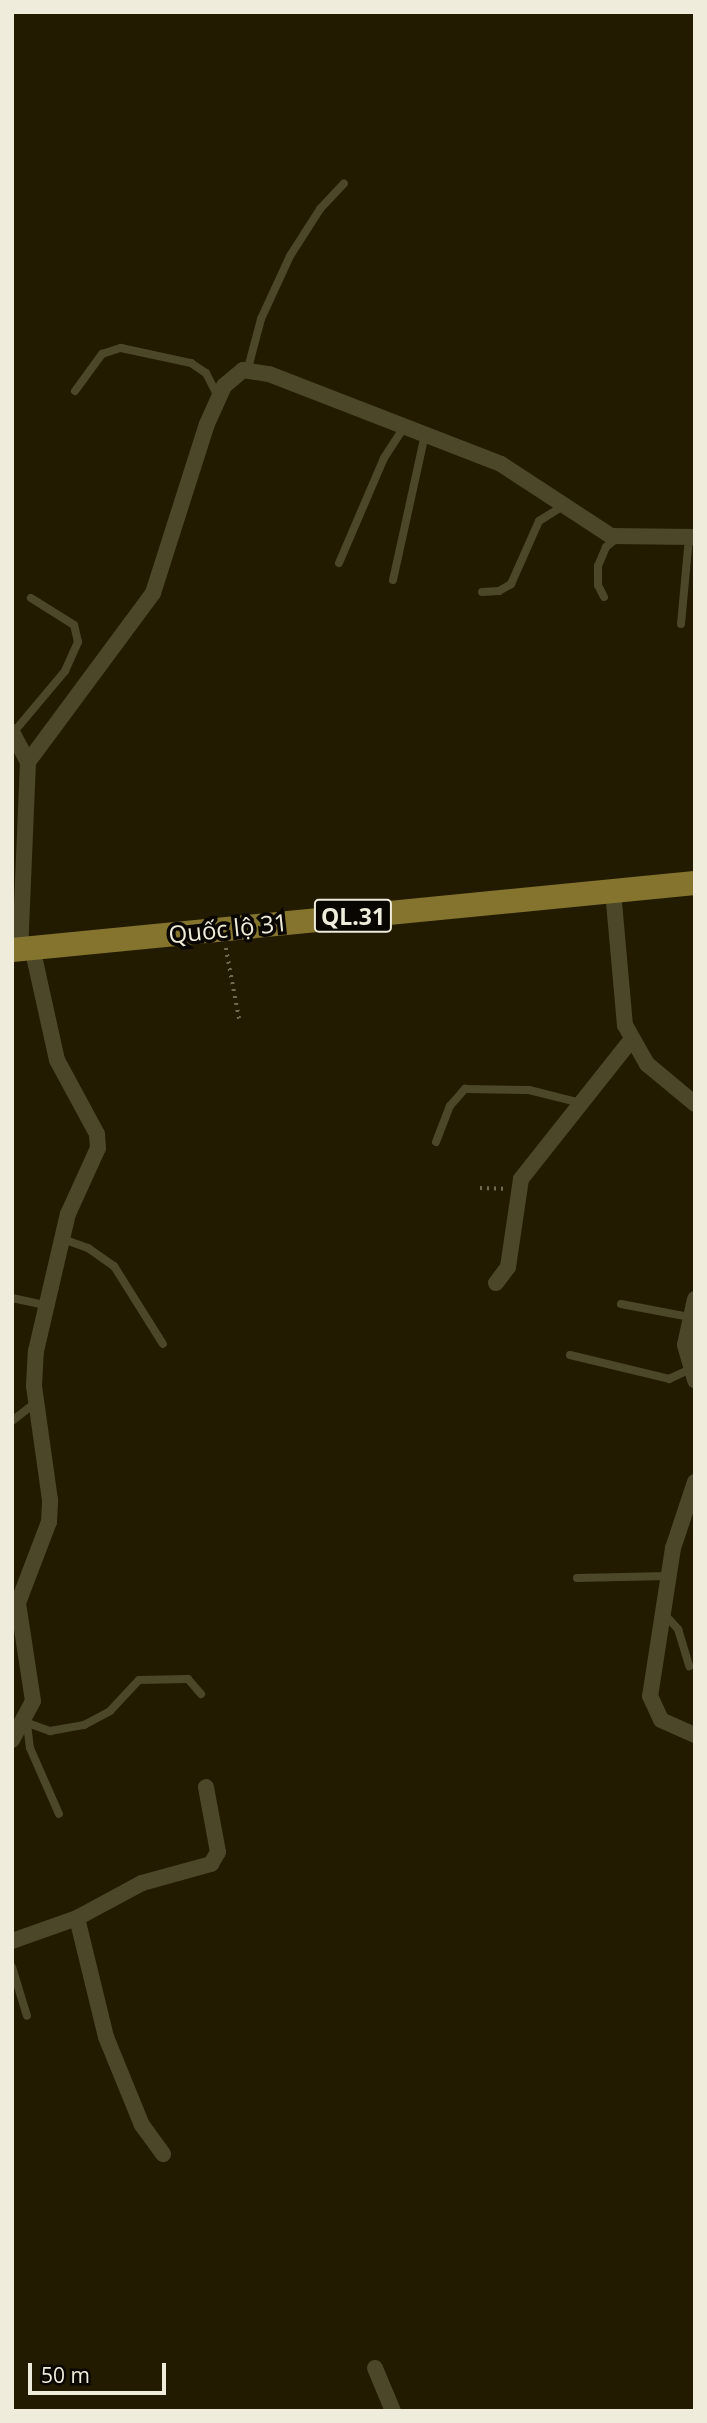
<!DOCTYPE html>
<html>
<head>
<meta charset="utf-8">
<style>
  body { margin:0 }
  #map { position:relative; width:707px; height:2423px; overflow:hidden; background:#221b00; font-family:"Open Sans",sans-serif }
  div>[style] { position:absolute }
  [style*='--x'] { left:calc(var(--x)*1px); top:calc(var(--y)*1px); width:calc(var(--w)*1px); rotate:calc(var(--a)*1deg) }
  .path>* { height:3.5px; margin-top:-1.75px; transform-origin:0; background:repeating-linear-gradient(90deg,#716b54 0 2px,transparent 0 7px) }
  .service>* { height:8px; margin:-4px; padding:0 4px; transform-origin:4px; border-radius:4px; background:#4d4729 }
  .minor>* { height:16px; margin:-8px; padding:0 8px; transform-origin:8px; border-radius:8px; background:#4d4729 }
  .trunk>* { height:24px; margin:-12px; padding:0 12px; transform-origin:12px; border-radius:12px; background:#84742e }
  span { translate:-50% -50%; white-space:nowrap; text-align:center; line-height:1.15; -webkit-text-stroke:7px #090601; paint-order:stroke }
  .shield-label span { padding:2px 5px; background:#090601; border:2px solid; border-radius:5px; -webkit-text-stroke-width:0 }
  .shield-label { font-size:23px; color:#f0ecdb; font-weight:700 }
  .street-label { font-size:24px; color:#f0ecdb }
  .frame { position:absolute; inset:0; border:14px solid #f0ecdb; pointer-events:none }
  .scale { position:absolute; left:28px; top:2363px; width:138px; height:32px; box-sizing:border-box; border:4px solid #f0ecdb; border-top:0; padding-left:9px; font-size:21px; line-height:24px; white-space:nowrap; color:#f0ecdb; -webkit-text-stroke:5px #090601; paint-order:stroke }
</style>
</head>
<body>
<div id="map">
  <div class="path">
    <div style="--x:226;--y:948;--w:76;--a:79.4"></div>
    <div style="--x:480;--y:1188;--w:24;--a:2"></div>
  </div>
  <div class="service">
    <div style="--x:248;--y:368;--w:51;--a:-75.1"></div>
    <div style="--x:261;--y:319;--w:69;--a:-65.3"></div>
    <div style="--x:290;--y:256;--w:56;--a:-57.4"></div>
    <div style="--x:320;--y:209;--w:35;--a:-47"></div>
    <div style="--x:75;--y:391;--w:46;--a:-53.9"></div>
    <div style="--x:102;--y:354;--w:20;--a:-18"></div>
    <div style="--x:121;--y:348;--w:72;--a:12.1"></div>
    <div style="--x:191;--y:363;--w:18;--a:34"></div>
    <div style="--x:206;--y:373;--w:27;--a:63"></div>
    <div style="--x:339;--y:563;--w:114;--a:-66.8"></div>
    <div style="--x:384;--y:458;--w:37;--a:-57"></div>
    <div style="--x:393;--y:580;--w:149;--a:-77.6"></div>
    <div style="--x:482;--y:592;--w:17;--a:-3"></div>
    <div style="--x:499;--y:591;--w:14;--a:-30"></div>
    <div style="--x:511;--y:584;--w:69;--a:-66"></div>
    <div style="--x:539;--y:521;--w:28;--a:-32"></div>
    <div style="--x:604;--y:597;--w:13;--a:-117"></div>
    <div style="--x:598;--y:585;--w:19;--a:-90"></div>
    <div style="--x:598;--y:566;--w:21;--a:-67"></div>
    <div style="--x:606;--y:547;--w:13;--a:-39"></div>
    <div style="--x:681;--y:624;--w:86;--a:-84.7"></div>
    <div style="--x:13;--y:733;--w:81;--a:-50"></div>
    <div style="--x:65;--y:671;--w:32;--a:-66"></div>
    <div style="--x:78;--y:642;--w:17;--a:-103"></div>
    <div style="--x:74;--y:625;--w:51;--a:-147.9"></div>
    <div style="--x:436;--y:1142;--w:39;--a:-69"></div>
    <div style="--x:450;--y:1106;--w:23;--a:-49"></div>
    <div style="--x:465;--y:1089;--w:64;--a:0.9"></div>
    <div style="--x:529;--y:1090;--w:54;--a:14"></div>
    <div style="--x:63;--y:1239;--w:27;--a:20"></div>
    <div style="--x:88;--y:1248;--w:32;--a:35"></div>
    <div style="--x:114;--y:1266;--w:92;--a:57.9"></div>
    <div style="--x:12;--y:1298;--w:34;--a:12"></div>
    <div style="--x:621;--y:1304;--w:69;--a:10.8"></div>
    <div style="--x:570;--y:1355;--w:102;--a:13.6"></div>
    <div style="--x:669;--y:1379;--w:21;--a:-25"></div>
    <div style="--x:12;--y:1421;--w:31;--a:-38"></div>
    <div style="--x:577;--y:1578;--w:91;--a:-1.3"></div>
    <div style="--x:664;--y:1614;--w:21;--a:47"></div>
    <div style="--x:678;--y:1629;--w:39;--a:73"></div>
    <div style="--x:25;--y:1722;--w:27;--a:20"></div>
    <div style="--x:50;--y:1731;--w:35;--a:-10"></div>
    <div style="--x:84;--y:1725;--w:30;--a:-28"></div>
    <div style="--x:110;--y:1711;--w:42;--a:-46.9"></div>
    <div style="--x:139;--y:1680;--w:49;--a:-1.2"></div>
    <div style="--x:188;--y:1679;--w:20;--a:49"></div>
    <div style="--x:27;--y:1724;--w:24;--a:83"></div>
    <div style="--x:30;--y:1748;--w:72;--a:66.3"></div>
    <div style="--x:12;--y:1967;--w:51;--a:73"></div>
  </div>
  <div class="minor">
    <div style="--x:12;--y:732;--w:34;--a:62"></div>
    <div style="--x:28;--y:762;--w:187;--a:92.4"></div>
    <div style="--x:28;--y:762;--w:210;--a:-53.5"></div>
    <div style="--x:153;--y:593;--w:177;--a:-72.3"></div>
    <div style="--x:207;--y:424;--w:42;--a:-65.9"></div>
    <div style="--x:224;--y:386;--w:25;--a:-40"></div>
    <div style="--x:243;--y:370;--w:26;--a:9"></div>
    <div style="--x:269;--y:374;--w:249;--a:21.2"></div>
    <div style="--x:501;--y:464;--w:131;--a:33.2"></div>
    <div style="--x:611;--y:536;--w:84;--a:0.7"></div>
    <div style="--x:613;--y:891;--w:135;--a:84.9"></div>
    <div style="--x:625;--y:1025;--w:45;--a:60.6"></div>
    <div style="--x:647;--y:1064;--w:62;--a:39.8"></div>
    <div style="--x:496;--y:1283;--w:20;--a:-53"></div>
    <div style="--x:508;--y:1267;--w:89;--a:-81.6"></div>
    <div style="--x:521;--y:1179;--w:177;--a:-51.6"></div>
    <div style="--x:695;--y:1299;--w:47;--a:102.3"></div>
    <div style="--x:685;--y:1345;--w:37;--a:74"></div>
    <div style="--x:695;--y:1482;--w:70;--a:108.4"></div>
    <div style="--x:673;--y:1548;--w:150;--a:98.8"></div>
    <div style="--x:650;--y:1696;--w:26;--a:65"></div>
    <div style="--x:661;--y:1720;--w:37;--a:24"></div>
    <div style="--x:12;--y:1740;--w:44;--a:-61.7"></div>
    <div style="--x:33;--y:1701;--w:99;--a:-98.7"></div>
    <div style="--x:18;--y:1603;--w:87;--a:-69.1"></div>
    <div style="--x:49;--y:1522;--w:22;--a:-87"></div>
    <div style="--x:50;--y:1500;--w:115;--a:-98"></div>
    <div style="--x:34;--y:1386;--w:35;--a:-87"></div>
    <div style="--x:36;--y:1351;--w:141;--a:-76.9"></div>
    <div style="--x:68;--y:1214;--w:72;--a:-65.6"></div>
    <div style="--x:98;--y:1148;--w:14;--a:-94"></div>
    <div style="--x:97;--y:1134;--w:84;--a:-118.4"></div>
    <div style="--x:57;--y:1060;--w:116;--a:-102.5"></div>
    <div style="--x:77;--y:1918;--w:122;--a:76.3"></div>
    <div style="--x:106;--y:2037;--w:95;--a:67.8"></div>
    <div style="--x:142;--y:2125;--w:36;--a:54"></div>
    <div style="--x:12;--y:1941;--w:69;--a:-19.5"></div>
    <div style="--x:77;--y:1918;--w:74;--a:-28.3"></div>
    <div style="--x:142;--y:1883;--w:72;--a:-15.4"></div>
    <div style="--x:211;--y:1864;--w:14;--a:-60"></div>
    <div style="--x:218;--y:1852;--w:66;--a:-100.5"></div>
    <div style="--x:375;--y:2368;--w:47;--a:67.3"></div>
  </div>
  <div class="trunk">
    <div style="--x:12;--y:950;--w:686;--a:-5.6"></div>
  </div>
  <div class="shield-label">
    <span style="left:353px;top:916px">QL.31</span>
  </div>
  <div class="street-label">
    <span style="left:228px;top:928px;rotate:-6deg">Quốc lộ 31</span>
  </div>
  <div class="frame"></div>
  <div class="scale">50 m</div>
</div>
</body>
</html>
